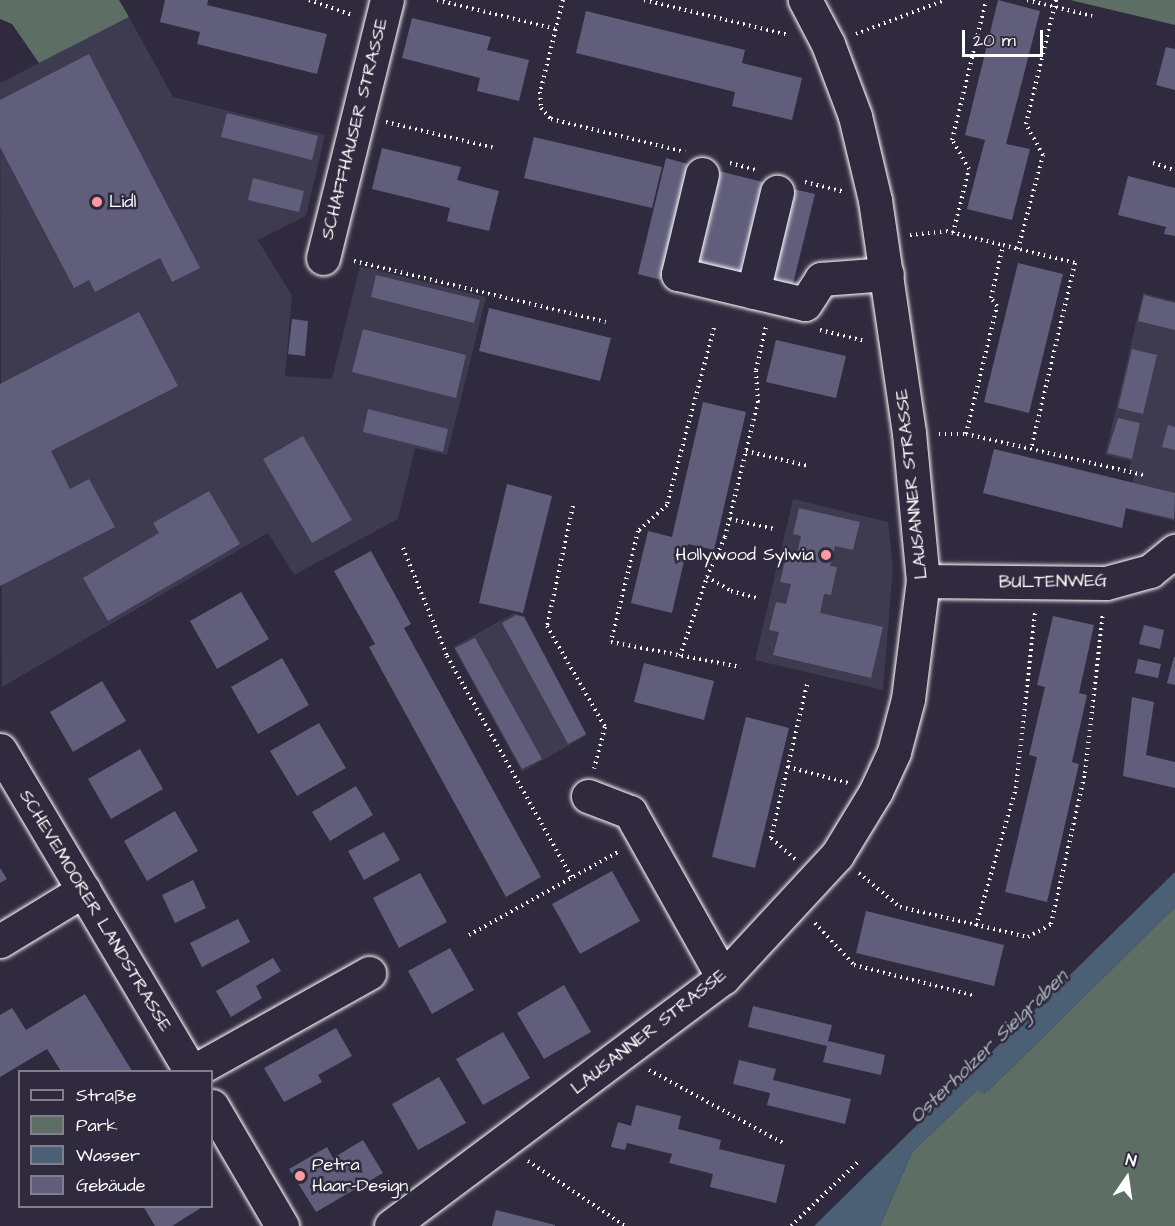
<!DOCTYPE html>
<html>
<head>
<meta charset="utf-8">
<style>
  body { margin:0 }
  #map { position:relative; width:1175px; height:1226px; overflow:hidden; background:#2f2a3d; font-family:"Architects Daughter",sans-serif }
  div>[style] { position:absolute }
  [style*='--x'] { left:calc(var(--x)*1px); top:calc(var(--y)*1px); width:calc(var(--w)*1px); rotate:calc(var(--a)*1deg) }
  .built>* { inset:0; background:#3e3a50 }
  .green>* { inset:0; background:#5d6e65 }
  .water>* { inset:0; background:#4b6075 }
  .building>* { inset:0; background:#615e7c }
  .path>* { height:4px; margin-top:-2px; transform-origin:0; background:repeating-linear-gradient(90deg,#fff 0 1.5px,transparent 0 6px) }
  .roads { filter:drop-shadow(0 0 2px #fff) drop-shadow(0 0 2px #fff) }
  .minor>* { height:33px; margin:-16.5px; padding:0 16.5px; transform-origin:16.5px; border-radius:16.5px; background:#2f2a3d }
  .dots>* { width:16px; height:16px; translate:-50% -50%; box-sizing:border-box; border:3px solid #2f2a3d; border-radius:50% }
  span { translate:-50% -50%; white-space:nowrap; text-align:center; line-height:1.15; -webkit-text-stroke:5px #2f2a3d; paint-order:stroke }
  .street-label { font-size:18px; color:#fff }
  .poi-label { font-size:18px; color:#fff }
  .left { translate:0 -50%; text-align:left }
  .right { translate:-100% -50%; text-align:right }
  .water-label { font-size:20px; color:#aeb7c1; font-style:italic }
  .legend { position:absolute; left:18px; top:1070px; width:195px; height:138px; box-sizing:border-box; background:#2f2a3d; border:2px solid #827f8b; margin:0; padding:8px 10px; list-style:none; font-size:18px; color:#fff }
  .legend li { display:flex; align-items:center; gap:12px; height:30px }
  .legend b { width:30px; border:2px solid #827f8b }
  .north { position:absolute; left:1097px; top:1148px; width:60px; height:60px; -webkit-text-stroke:4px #2f2a3d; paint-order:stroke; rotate:13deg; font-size:16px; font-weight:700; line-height:24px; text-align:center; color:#fff }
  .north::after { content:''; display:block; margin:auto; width:21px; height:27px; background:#fff; clip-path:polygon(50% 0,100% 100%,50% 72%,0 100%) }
  .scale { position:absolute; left:962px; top:30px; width:81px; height:27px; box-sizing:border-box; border:3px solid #fff; border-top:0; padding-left:8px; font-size:18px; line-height:21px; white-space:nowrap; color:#fff; -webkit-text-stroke:4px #2f2a3d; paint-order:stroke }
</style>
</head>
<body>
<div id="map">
  <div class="built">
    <div style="clip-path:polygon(129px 17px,173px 97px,325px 135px,306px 216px,258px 240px,292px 296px,285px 376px,332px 379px,360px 266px,486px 297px,447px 455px,415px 448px,398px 519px,294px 575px,268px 533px,2px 687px,0 83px)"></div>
    <div style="clip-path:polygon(1143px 293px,1175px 301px,1175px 521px,1126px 509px,1135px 471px,1129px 470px,1131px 461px,1105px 455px)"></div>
    <div style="clip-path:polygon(793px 499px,888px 522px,893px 568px,883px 690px,755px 660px)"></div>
    <div style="clip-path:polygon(514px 613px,525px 617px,587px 735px,522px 772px,453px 647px)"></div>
  </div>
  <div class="green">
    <div style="clip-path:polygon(0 0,119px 0,129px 17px,39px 63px,12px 24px,0 19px)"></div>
    <div style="clip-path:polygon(1070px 0,1175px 0,1175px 25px)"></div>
    <div style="clip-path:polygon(1175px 907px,1175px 1226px,880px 1226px,912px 1152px,978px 1089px,988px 1091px)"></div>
  </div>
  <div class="water">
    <div style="clip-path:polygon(1175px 872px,1175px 907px,988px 1091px,984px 1094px,977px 1090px,912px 1152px,880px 1226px,814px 1226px)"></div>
  </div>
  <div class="building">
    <div style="clip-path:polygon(165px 0,208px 0,207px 5px,327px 34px,317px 74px,197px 44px,200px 32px,160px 22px)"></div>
    <div style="clip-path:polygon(998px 0,1040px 11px,1006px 144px,1030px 149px,1012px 220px,967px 209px,985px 140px,965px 135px)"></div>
    <div style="clip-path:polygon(586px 11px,745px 50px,742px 63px,802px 78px,792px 120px,732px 106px,735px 92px,576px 53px)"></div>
    <div style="clip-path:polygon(412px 18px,491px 37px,487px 50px,529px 60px,519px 101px,477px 91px,480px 78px,402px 58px)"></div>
    <div style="clip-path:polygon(1166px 47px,1175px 49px,1175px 90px,1156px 85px)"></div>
    <div style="clip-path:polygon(89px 54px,200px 268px,172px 282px,160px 258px,95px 292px,89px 280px,74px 288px,0 147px,0 100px)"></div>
    <div style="clip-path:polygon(227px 113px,318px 136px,312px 160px,221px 137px)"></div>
    <div style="clip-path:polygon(534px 137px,662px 167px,652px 208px,524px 178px)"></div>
    <div style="clip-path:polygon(382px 148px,461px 167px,457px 180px,499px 191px,489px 231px,447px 221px,450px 208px,372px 189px)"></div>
    <div style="clip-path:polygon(666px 158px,688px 164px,661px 280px,638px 274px)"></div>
    <div style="clip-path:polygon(719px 171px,763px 182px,740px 276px,696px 264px)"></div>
    <div style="clip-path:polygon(1128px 176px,1175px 188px,1175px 236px,1164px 234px,1166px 227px,1118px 215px)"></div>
    <div style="clip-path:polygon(253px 178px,304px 191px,299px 212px,248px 200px)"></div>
    <div style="clip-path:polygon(793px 189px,815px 194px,792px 288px,770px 283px)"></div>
    <div style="clip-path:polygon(1018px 263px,1063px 274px,1029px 413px,984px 402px)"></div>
    <div style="clip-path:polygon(376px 275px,480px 300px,474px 323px,371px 297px)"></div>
    <div style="clip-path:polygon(1144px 295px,1175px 303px,1175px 330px,1138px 321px)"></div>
    <div style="clip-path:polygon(489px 308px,611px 338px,600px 381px,479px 351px)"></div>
    <div style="clip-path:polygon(139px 312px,178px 386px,51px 451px,70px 489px,89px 479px,115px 527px,0 586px,0 384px)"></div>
    <div style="clip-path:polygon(292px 319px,308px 321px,305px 356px,288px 354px)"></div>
    <div style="clip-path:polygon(363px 329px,466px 355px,456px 398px,352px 372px)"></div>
    <div style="clip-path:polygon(776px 340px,846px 356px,836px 398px,766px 382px)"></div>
    <div style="clip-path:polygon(1132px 349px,1157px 355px,1143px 414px,1118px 408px)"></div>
    <div style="clip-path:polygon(703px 402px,746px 412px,714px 550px,688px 544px,672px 613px,631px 603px,648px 531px,672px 537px)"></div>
    <div style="clip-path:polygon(368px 409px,448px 429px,443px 452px,363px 432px)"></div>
    <div style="clip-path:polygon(1118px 418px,1140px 423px,1132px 459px,1107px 453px)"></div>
    <div style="clip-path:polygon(1168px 425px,1175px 427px,1175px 450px,1162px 447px)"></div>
    <div style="clip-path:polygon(303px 436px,352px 520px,312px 543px,263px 459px)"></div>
    <div style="clip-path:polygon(994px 449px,1175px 493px,1174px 519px,1126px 508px,1122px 528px,983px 493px)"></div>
    <div style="clip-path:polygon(507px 484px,552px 496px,523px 613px,479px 603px)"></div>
    <div style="clip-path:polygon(209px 491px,240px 544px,108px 621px,83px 578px,159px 533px,153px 523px)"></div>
    <div style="clip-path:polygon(799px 508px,860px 522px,853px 550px,835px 546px,830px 566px,837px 567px,831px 595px,824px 594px,820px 613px,883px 627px,871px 678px,773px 655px,779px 632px,769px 630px,776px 602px,786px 604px,791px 584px,780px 582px,786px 557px,796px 559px,801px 536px,793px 534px)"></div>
    <div style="clip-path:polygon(371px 551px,411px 624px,404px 628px,541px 877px,506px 897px,369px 647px,375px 644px,334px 571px)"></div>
    <div style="clip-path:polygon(241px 592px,269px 639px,217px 669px,190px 621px)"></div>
    <div style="clip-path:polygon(516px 615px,524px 617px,586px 734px,568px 744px,502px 623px)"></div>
    <div style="clip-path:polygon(1053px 616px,1094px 625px,1079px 693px,1087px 695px,1072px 762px,1079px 764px,1047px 902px,1005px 892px,1037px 757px,1029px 755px,1045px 687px,1037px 685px)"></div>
    <div style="clip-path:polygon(1144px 625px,1164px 630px,1160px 649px,1139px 644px)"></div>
    <div style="clip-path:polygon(475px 638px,542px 759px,522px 769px,455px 648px)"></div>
    <div style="clip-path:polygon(1174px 657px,1175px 657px,1175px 685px,1167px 683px)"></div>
    <div style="clip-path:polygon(282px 658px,309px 705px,258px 734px,231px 687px)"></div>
    <div style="clip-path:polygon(1138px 659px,1161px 664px,1158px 678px,1135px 673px)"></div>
    <div style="clip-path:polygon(644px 663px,714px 681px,704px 720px,634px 702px)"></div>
    <div style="clip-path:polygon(102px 681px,126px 721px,73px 752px,50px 712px)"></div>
    <div style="clip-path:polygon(1132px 697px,1154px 702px,1146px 755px,1175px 762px,1175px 788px,1123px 776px)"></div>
    <div style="clip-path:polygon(746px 717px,789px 728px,755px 868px,712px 857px)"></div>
    <div style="clip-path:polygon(319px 723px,346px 768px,297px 796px,270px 751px)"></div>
    <div style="clip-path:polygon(140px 749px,163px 789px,111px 819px,88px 779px)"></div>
    <div style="clip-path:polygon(356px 786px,373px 815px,330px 841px,312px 812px)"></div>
    <div style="clip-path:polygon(175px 811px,198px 851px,147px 881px,124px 841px)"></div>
    <div style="clip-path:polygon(384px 832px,400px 860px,364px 880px,348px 851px)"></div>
    <div style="clip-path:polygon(0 868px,7px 879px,0 883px)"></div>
    <div style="clip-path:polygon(612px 871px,640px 921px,580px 954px,552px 904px)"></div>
    <div style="clip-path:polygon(420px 873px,447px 922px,399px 948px,373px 898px)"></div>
    <div style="clip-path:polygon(193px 880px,206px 908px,175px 923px,162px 895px)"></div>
    <div style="clip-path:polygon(866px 911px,1004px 945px,994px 986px,856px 953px)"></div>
    <div style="clip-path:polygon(238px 919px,250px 942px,202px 967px,190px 943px)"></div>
    <div style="clip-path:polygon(450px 948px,474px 990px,432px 1014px,408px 971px)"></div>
    <div style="clip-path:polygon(273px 958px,281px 971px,256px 986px,262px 998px,231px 1017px,216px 991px)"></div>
    <div style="clip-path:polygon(564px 985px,591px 1032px,544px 1059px,517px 1013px)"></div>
    <div style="clip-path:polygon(85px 994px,132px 1071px,61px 1071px,47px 1049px,0 1077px,0 1015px,12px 1008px,26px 1030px)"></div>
    <div style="clip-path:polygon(753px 1006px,832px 1025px,828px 1041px,885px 1055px,881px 1075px,823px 1062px,827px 1046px,748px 1027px)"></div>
    <div style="clip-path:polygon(336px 1028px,352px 1056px,318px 1075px,322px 1082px,284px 1102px,264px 1068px)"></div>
    <div style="clip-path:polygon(503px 1032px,530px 1078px,483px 1105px,456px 1059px)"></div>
    <div style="clip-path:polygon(739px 1060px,776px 1069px,773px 1080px,851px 1099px,845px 1124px,767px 1105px,770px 1093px,733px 1084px)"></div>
    <div style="clip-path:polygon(439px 1077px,466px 1123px,418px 1150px,392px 1104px)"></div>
    <div style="clip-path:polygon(636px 1105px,681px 1116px,678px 1129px,721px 1140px,719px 1149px,785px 1165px,776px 1203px,710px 1187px,713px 1174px,669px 1163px,672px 1154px,627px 1143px,625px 1150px,611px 1147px,618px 1122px,631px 1126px)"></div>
    <div style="clip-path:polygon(363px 1140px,383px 1173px,316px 1212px,289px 1169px,327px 1147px,333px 1158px)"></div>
    <div style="clip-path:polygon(143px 1206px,204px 1206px,172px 1226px,155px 1226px)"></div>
    <div style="clip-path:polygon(496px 1210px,555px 1225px,555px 1226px,492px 1226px)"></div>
  </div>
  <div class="path">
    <div style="--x:309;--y:0;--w:46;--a:19.2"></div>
    <div style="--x:437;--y:0;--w:122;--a:13.7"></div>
    <div style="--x:563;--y:0;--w:95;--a:104"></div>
    <div style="--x:540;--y:92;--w:16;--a:86"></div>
    <div style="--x:541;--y:108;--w:15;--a:48"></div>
    <div style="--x:551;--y:119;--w:138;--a:13.8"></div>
    <div style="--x:644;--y:0;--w:149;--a:13.6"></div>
    <div style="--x:1027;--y:0;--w:67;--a:13.8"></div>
    <div style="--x:856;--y:34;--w:95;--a:-20.9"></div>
    <div style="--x:386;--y:122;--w:111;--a:13.5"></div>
    <div style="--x:730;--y:163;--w:28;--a:15"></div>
    <div style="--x:1153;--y:163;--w:23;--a:18"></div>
    <div style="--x:805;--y:182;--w:38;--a:14"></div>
    <div style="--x:953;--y:233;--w:66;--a:-76"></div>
    <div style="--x:969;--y:169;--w:34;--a:-120"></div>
    <div style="--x:952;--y:140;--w:144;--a:-76.3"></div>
    <div style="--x:910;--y:235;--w:36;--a:-6"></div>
    <div style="--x:946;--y:231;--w:59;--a:13.8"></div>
    <div style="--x:1018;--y:249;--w:97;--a:-75.1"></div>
    <div style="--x:1043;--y:155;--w:35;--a:-119"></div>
    <div style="--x:1026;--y:124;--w:128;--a:-76.4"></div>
    <div style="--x:354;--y:261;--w:259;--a:13.6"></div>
    <div style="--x:714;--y:328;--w:183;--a:104.9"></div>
    <div style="--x:667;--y:505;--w:39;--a:138"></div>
    <div style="--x:638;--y:531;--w:114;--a:103.7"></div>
    <div style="--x:611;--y:642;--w:132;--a:10.9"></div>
    <div style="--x:820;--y:330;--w:46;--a:13.7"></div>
    <div style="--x:939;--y:434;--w:27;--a:0"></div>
    <div style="--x:966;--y:434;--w:182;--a:13"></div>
    <div style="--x:966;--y:434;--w:132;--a:-76.4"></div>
    <div style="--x:997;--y:306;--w:10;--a:-127"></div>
    <div style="--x:991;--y:298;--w:54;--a:-77.2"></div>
    <div style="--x:1003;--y:245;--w:74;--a:14"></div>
    <div style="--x:1075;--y:263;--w:191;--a:103.3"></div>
    <div style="--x:746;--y:451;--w:64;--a:13.6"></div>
    <div style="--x:573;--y:506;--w:123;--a:102.2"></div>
    <div style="--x:547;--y:626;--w:116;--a:60.1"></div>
    <div style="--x:605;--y:727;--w:43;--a:104.7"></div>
    <div style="--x:730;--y:519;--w:45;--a:12.8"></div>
    <div style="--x:403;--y:548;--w:117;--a:67.8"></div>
    <div style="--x:447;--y:656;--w:255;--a:60.6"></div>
    <div style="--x:707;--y:577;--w:28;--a:30"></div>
    <div style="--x:731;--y:591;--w:28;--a:15"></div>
    <div style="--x:680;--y:656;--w:83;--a:-71.1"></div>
    <div style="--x:707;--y:577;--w:44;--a:-65.8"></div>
    <div style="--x:725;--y:537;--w:139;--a:-76.3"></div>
    <div style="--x:758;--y:402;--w:32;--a:-94"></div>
    <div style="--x:756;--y:370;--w:45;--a:-77.2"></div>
    <div style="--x:788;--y:767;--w:62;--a:14.9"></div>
    <div style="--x:795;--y:859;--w:32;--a:-139"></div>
    <div style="--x:771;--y:838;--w:158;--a:-76.8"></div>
    <div style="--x:859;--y:873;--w:53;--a:39.7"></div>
    <div style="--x:900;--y:907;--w:131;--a:13.2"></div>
    <div style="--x:1028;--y:937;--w:26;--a:-29"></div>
    <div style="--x:1051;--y:924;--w:155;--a:-77.3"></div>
    <div style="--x:1085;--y:773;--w:161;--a:-83.6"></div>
    <div style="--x:815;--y:923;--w:57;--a:47.1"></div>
    <div style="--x:854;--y:965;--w:122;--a:14.3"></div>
    <div style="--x:976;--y:926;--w:144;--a:-73.8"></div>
    <div style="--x:1016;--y:788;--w:177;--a:-83.8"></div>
    <div style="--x:469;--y:935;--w:173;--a:-29.1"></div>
    <div style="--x:649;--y:1070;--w:153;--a:28.6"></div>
    <div style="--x:528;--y:1161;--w:117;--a:33.8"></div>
    <div style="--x:791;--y:1226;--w:94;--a:-43.7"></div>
  </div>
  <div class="roads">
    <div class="minor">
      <div style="--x:702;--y:174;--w:103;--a:103.5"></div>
      <div style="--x:678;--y:274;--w:130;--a:13.3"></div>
      <div style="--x:805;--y:304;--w:30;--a:-57"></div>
      <div style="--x:821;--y:279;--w:66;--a:-4.3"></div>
      <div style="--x:323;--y:258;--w:266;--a:-76.1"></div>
      <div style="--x:753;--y:292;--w:103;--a:-76.5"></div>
      <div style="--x:923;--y:581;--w:183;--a:0.6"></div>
      <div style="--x:1106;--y:583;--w:46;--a:-15.3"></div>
      <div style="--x:1150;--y:571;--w:32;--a:-39"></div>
      <div style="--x:0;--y:750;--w:374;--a:59.3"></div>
      <div style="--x:588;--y:796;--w:45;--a:20.9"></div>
      <div style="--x:630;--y:812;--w:190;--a:60.7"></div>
      <div style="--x:0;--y:941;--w:98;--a:-31.3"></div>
      <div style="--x:192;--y:1072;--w:203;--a:-29.2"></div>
      <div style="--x:212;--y:1106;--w:139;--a:59.7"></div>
      <div style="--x:391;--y:1226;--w:414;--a:-36.8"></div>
      <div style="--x:723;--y:978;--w:168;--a:-47.2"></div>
      <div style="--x:837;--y:855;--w:75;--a:-58.6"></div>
      <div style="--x:876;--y:791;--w:43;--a:-65.2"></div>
      <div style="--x:894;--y:752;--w:55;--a:-75.2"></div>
      <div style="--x:908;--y:699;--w:119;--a:-82.8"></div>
      <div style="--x:923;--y:581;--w:149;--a:-95.4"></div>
      <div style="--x:909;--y:433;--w:235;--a:-98.3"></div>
      <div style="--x:875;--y:200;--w:86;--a:-103.4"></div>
      <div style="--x:855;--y:116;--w:77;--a:-110.6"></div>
      <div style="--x:828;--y:44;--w:50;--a:-117.6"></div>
    </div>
  </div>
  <div class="dots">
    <div style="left:97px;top:202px;background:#ff9aa2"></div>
    <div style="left:826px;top:555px;background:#ff9aa2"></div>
    <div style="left:300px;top:1176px;background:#ff9aa2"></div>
  </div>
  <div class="street-label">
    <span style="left:355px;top:129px;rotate:-76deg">SCHAFFHAUSER STRASSE</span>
    <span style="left:912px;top:484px;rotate:-96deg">LAUSANNER STRASSE</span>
    <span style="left:1053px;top:582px;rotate:-1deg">BULTENWEG</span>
    <span style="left:95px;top:911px;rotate:59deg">SCHEVEMOORER LANDSTRASSE</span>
    <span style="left:649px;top:1032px;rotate:-38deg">LAUSANNER STRASSE</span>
  </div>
  <div class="poi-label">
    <span class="left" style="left:109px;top:202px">Lidl</span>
    <span class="right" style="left:814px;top:555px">Hollywood Sylwia</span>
    <span class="left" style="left:312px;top:1176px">Petra<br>Haar-Design</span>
  </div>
  <div class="water-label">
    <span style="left:989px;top:1047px;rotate:-44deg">Osterholzer Sielgraben</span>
  </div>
  <ul class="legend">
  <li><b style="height:8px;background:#2f2a3d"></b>Straße</li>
  <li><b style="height:16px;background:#5d6e65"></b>Park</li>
  <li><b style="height:16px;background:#4b6075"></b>Wasser</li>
  <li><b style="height:16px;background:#615e7c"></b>Gebäude</li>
  </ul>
  <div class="north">N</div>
  <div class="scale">20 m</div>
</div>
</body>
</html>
